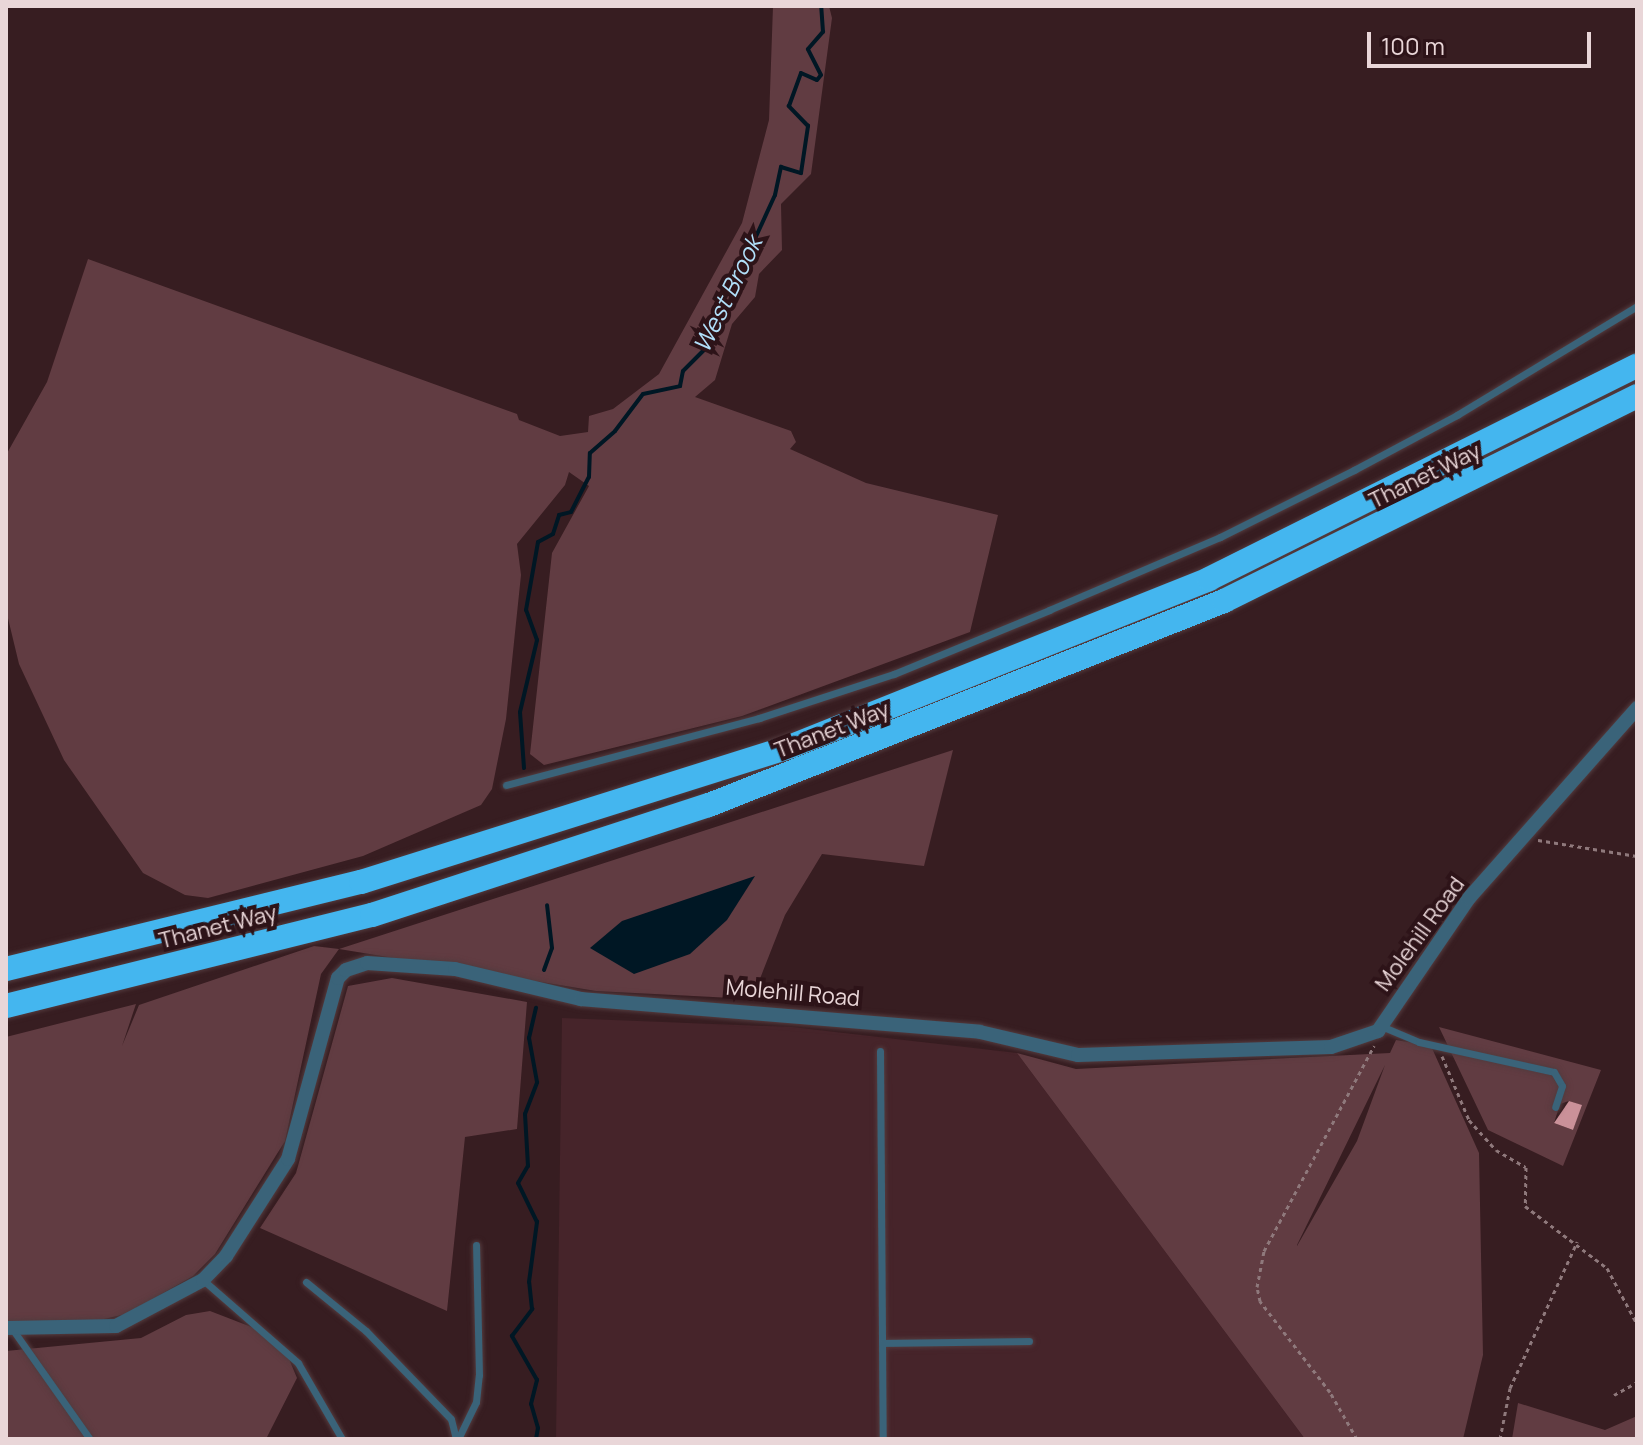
<!DOCTYPE html>
<html>
<head>
<meta charset="utf-8">
<style>
  body { margin:0 }
  #map { position:relative; width:1643px; height:1445px; overflow:hidden; background:#371d21; font-family:Manrope,sans-serif }
  div>[style] { position:absolute }
  [style*='--x'] { left:calc(var(--x)*1px); top:calc(var(--y)*1px); width:calc(var(--w)*1px); rotate:calc(var(--a)*1deg) }
  .built>* { inset:0; background:#46242a }
  .green>* { inset:0; background:#613c42 }
  .water>* { inset:0; background:#001724 }
  .stream>* { height:4px; margin:-2px; padding:0 2px; transform-origin:2px; border-radius:2px; background:#001724 }
  .building>* { inset:0; background:#ca9199 }
  .path>* { height:3px; margin-top:-1.5px; transform-origin:0; background:repeating-linear-gradient(90deg,#8f797c 0 4px,transparent 0 8px) }
  .roads { filter:drop-shadow(0 0 2px #533b3e) drop-shadow(0 0 2px #533b3e) }
  .lane>* { height:7px; margin:-3.5px; padding:0 3.5px; transform-origin:3.5px; border-radius:3.5px; background:#3a6379 }
  .street>* { height:14px; margin:-7px; padding:0 7px; transform-origin:7px; border-radius:7px; background:#3a6379 }
  .highway>* { height:24px; margin:-12px; padding:0 12px; transform-origin:12px; border-radius:12px; background:#44b6ef }
  span { translate:-50% -50%; white-space:nowrap; text-align:center; line-height:1.15; -webkit-text-stroke:8px #2d1318; paint-order:stroke }
  .street-label { font-size:22px; color:#e9d6d8 }
  .water-label { font-size:24px; color:#b1dff9; font-style:italic }
  .frame { position:absolute; inset:0; border:8px solid #e9d6d8; pointer-events:none }
  .scale { position:absolute; left:1367px; top:32px; width:224px; height:36px; box-sizing:border-box; border:4px solid #e9d6d8; border-top:0; padding-left:10px; font-size:24px; line-height:28px; white-space:nowrap; color:#e9d6d8; -webkit-text-stroke:6px #2d1318; paint-order:stroke }
</style>
</head>
<body>
<div id="map">
  <div class="built">
    <div style="clip-path:polygon(562px 1018px,792px 1027px,1017px 1053px,1305px 1439px,556px 1439px)"></div>
  </div>
  <div class="green">
    <div style="clip-path:polygon(773px 6px,829px 6px,832px 18px,811px 174px,781px 204px,782px 250px,759px 274px,755px 297px,732px 324px,715px 380px,695px 397px,791px 431px,796px 442px,790px 449px,866px 483px,998px 515px,970px 632px,742px 716px,544px 765px,530px 754px,552px 553px,589px 486px,569px 472px,565px 485px,517px 544px,521px 575px,506px 719px,492px 789px,481px 805px,363px 856px,208px 898px,185px 895px,143px 873px,64px 760px,19px 664px,6px 610px,6px 455px,47px 382px,88px 259px,517px 414px,519px 420px,560px 436px,588px 432px,589px 416px,613px 409px,659px 374px,742px 223px,769px 120px)"></div>
    <div style="clip-path:polygon(953px 750px,924px 866px,822px 854px,785px 915px,752px 999px,596px 991px,339px 949px,321px 974px,285px 1141px,215px 1254px,193px 1276px,126px 1314px,95px 1321px,6px 1321px,6px 1037px,136px 1004px,122px 1046px,139px 1005px,314px 946px,339px 949px)"></div>
    <div style="clip-path:polygon(392px 978px,527px 1002px,517px 1129px,465px 1137px,447px 1311px,260px 1228px,296px 1173px,348px 986px)"></div>
    <div style="clip-path:polygon(evenodd,1439px 1027px,1601px 1070px,1563px 1166px,1488px 1130px,1439px 1027px,1569px 1101px,1581px 1105px,1573px 1130px,1554px 1123px,1560px 1104px,1569px 1101px)"></div>
    <div style="clip-path:polygon(evenodd,1396px 1040px,1431px 1046px,1479px 1153px,1483px 1355px,1463px 1439px,1305px 1439px,1017px 1053px,1076px 1069px,1390px 1053px,1396px 1040px,1385px 1065px,1357px 1141px,1297px 1246px,1297px 1245px,1385px 1065px)"></div>
    <div style="clip-path:polygon(210px 1311px,267px 1333px,289px 1359px,297px 1378px,266px 1439px,6px 1439px,6px 1351px,141px 1338px,186px 1315px)"></div>
    <div style="clip-path:polygon(1518px 1403px,1605px 1430px,1637px 1416px,1637px 1439px,1512px 1439px)"></div>
  </div>
  <div class="water">
    <div style="clip-path:polygon(755px 876px,727px 920px,690px 954px,634px 974px,590px 948px,622px 921px)"></div>
  </div>
  <div class="stream">
    <div style="--x:524;--y:768;--w:56;--a:-94.1"></div>
    <div style="--x:520;--y:712;--w:74;--a:-76.7"></div>
    <div style="--x:537;--y:640;--w:32;--a:-110"></div>
    <div style="--x:526;--y:610;--w:69;--a:-80"></div>
    <div style="--x:538;--y:542;--w:17;--a:-28"></div>
    <div style="--x:553;--y:534;--w:20;--a:-72"></div>
    <div style="--x:559;--y:515;--w:12;--a:-14"></div>
    <div style="--x:571;--y:512;--w:39;--a:-63"></div>
    <div style="--x:589;--y:477;--w:24;--a:-88"></div>
    <div style="--x:590;--y:453;--w:33;--a:-41"></div>
    <div style="--x:615;--y:431;--w:46;--a:-52.9"></div>
    <div style="--x:643;--y:394;--w:38;--a:-12"></div>
    <div style="--x:680;--y:386;--w:15;--a:-79"></div>
    <div style="--x:683;--y:371;--w:30;--a:-45"></div>
    <div style="--x:704;--y:350;--w:17;--a:-93"></div>
    <div style="--x:703;--y:333;--w:22;--a:-43"></div>
    <div style="--x:719;--y:318;--w:23;--a:-83"></div>
    <div style="--x:722;--y:295;--w:23;--a:-49"></div>
    <div style="--x:737;--y:278;--w:91;--a:-65.4"></div>
    <div style="--x:775;--y:195;--w:29;--a:-78"></div>
    <div style="--x:781;--y:167;--w:21;--a:17"></div>
    <div style="--x:801;--y:173;--w:48;--a:-81.5"></div>
    <div style="--x:808;--y:126;--w:28;--a:-134"></div>
    <div style="--x:789;--y:106;--w:35;--a:-70"></div>
    <div style="--x:801;--y:73;--w:17;--a:24"></div>
    <div style="--x:817;--y:80;--w:6;--a:-51"></div>
    <div style="--x:821;--y:75;--w:29;--a:-117"></div>
    <div style="--x:808;--y:49;--w:23;--a:-49"></div>
    <div style="--x:823;--y:32;--w:26;--a:-94"></div>
    <div style="--x:544;--y:970;--w:23;--a:-70"></div>
    <div style="--x:552;--y:948;--w:43;--a:-96.6"></div>
    <div style="--x:536;--y:1439;--w:11;--a:-80"></div>
    <div style="--x:538;--y:1428;--w:25;--a:-106"></div>
    <div style="--x:531;--y:1404;--w:25;--a:-76"></div>
    <div style="--x:537;--y:1380;--w:51;--a:-119.6"></div>
    <div style="--x:512;--y:1336;--w:34;--a:-53"></div>
    <div style="--x:532;--y:1309;--w:27;--a:-96"></div>
    <div style="--x:529;--y:1282;--w:61;--a:-82.4"></div>
    <div style="--x:537;--y:1222;--w:43;--a:-116"></div>
    <div style="--x:518;--y:1183;--w:20;--a:-60"></div>
    <div style="--x:528;--y:1166;--w:52;--a:-93.3"></div>
    <div style="--x:525;--y:1114;--w:34;--a:-69"></div>
    <div style="--x:537;--y:1082;--w:45;--a:-100.3"></div>
    <div style="--x:529;--y:1038;--w:31;--a:-77"></div>
  </div>
  <div class="building">
    <div style="clip-path:polygon(1569px 1101px,1582px 1105px,1573px 1130px,1554px 1123px)"></div>
  </div>
  <div class="path">
    <div style="--x:1538;--y:840;--w:100;--a:9.2"></div>
    <div style="--x:1442;--y:1056;--w:69;--a:67.1"></div>
    <div style="--x:1469;--y:1120;--w:40;--a:48"></div>
    <div style="--x:1496;--y:1150;--w:34;--a:30"></div>
    <div style="--x:1526;--y:1167;--w:39;--a:91"></div>
    <div style="--x:1525;--y:1206;--w:103;--a:37.1"></div>
    <div style="--x:1607;--y:1268;--w:64;--a:61.8"></div>
    <div style="--x:1614;--y:1395;--w:26;--a:-29"></div>
    <div style="--x:1357;--y:1439;--w:54;--a:-119.9"></div>
    <div style="--x:1330;--y:1392;--w:115;--a:-127.6"></div>
    <div style="--x:1260;--y:1301;--w:14;--a:-102"></div>
    <div style="--x:1257;--y:1287;--w:37;--a:-79"></div>
    <div style="--x:1264;--y:1251;--w:233;--a:-61.8"></div>
    <div style="--x:1500;--y:1439;--w:52;--a:-78.9"></div>
    <div style="--x:1510;--y:1388;--w:161;--a:-65.3"></div>
  </div>
  <div class="roads">
    <div class="lane">
      <div style="--x:506;--y:785;--w:262;--a:-14.8"></div>
      <div style="--x:759;--y:718;--w:142;--a:-18.1"></div>
      <div style="--x:894;--y:674;--w:168;--a:-22.4"></div>
      <div style="--x:1049;--y:610;--w:186;--a:-23.1"></div>
      <div style="--x:1220;--y:537;--w:150;--a:-26.6"></div>
      <div style="--x:1354;--y:470;--w:117;--a:-28.1"></div>
      <div style="--x:1457;--y:415;--w:210;--a:-31.2"></div>
      <div style="--x:1381;--y:1026;--w:41;--a:22.8"></div>
      <div style="--x:1419;--y:1042;--w:138;--a:12.5"></div>
      <div style="--x:1554;--y:1072;--w:16;--a:60"></div>
      <div style="--x:1562;--y:1086;--w:22;--a:108"></div>
      <div style="--x:880;--y:1051;--w:388;--a:89.6"></div>
      <div style="--x:203;--y:1280;--w:126;--a:41.1"></div>
      <div style="--x:298;--y:1363;--w:88;--a:59.9"></div>
      <div style="--x:306;--y:1282;--w:77;--a:39.2"></div>
      <div style="--x:366;--y:1331;--w:122;--a:46"></div>
      <div style="--x:451;--y:1419;--w:21;--a:76"></div>
      <div style="--x:13;--y:1330;--w:133;--a:54.8"></div>
      <div style="--x:882;--y:1343;--w:147;--a:-0.8"></div>
      <div style="--x:458;--y:1439;--w:41;--a:-64.1"></div>
      <div style="--x:476;--y:1402;--w:27;--a:-84"></div>
      <div style="--x:479;--y:1375;--w:130;--a:-91.3"></div>
    </div>
    <div class="street">
      <div style="--x:6;--y:1328;--w:110;--a:-1"></div>
      <div style="--x:116;--y:1326;--w:98;--a:-27.9"></div>
      <div style="--x:203;--y:1280;--w:33;--a:-46"></div>
      <div style="--x:226;--y:1256;--w:115;--a:-57.4"></div>
      <div style="--x:288;--y:1159;--w:188;--a:-74.6"></div>
      <div style="--x:338;--y:978;--w:11;--a:-45"></div>
      <div style="--x:346;--y:970;--w:22;--a:-18"></div>
      <div style="--x:367;--y:963;--w:88;--a:3.9"></div>
      <div style="--x:455;--y:969;--w:130;--a:13.4"></div>
      <div style="--x:581;--y:999;--w:400;--a:4.7"></div>
      <div style="--x:980;--y:1032;--w:101;--a:13.2"></div>
      <div style="--x:1078;--y:1055;--w:253;--a:-1.8"></div>
      <div style="--x:1331;--y:1047;--w:50;--a:-18.8"></div>
      <div style="--x:1378;--y:1031;--w:161;--a:-55.6"></div>
      <div style="--x:1469;--y:898;--w:254;--a:-48.5"></div>
    </div>
    <div class="highway">
      <div style="--x:6;--y:969;--w:366;--a:-13.8"></div>
      <div style="--x:361;--y:882;--w:452;--a:-17.5"></div>
      <div style="--x:792;--y:746;--w:449;--a:-21.8"></div>
      <div style="--x:1209;--y:579;--w:478;--a:-26.5"></div>
      <div style="--x:6;--y:1006;--w:377;--a:-14"></div>
      <div style="--x:372;--y:915;--w:354;--a:-18.1"></div>
      <div style="--x:709;--y:805;--w:554;--a:-21.61"></div>
      <div style="--x:1224;--y:601;--w:461;--a:-26.4"></div>
    </div>
  </div>
  <div class="street-label">
    <span style="left:1425px;top:476px;rotate:-26deg">Thanet Way</span>
    <span style="left:832px;top:730px;rotate:-21deg">Thanet Way</span>
    <span style="left:218px;top:927px;rotate:-14deg">Thanet Way</span>
    <span style="left:1420px;top:934px;rotate:-54deg">Molehill Road</span>
    <span style="left:793px;top:993px;rotate:5deg">Molehill Road</span>
  </div>
  <div class="water-label">
    <span style="left:727px;top:294px;rotate:-64deg">West Brook</span>
  </div>
  <div class="frame"></div>
  <div class="scale">100 m</div>
</div>
</body>
</html>
